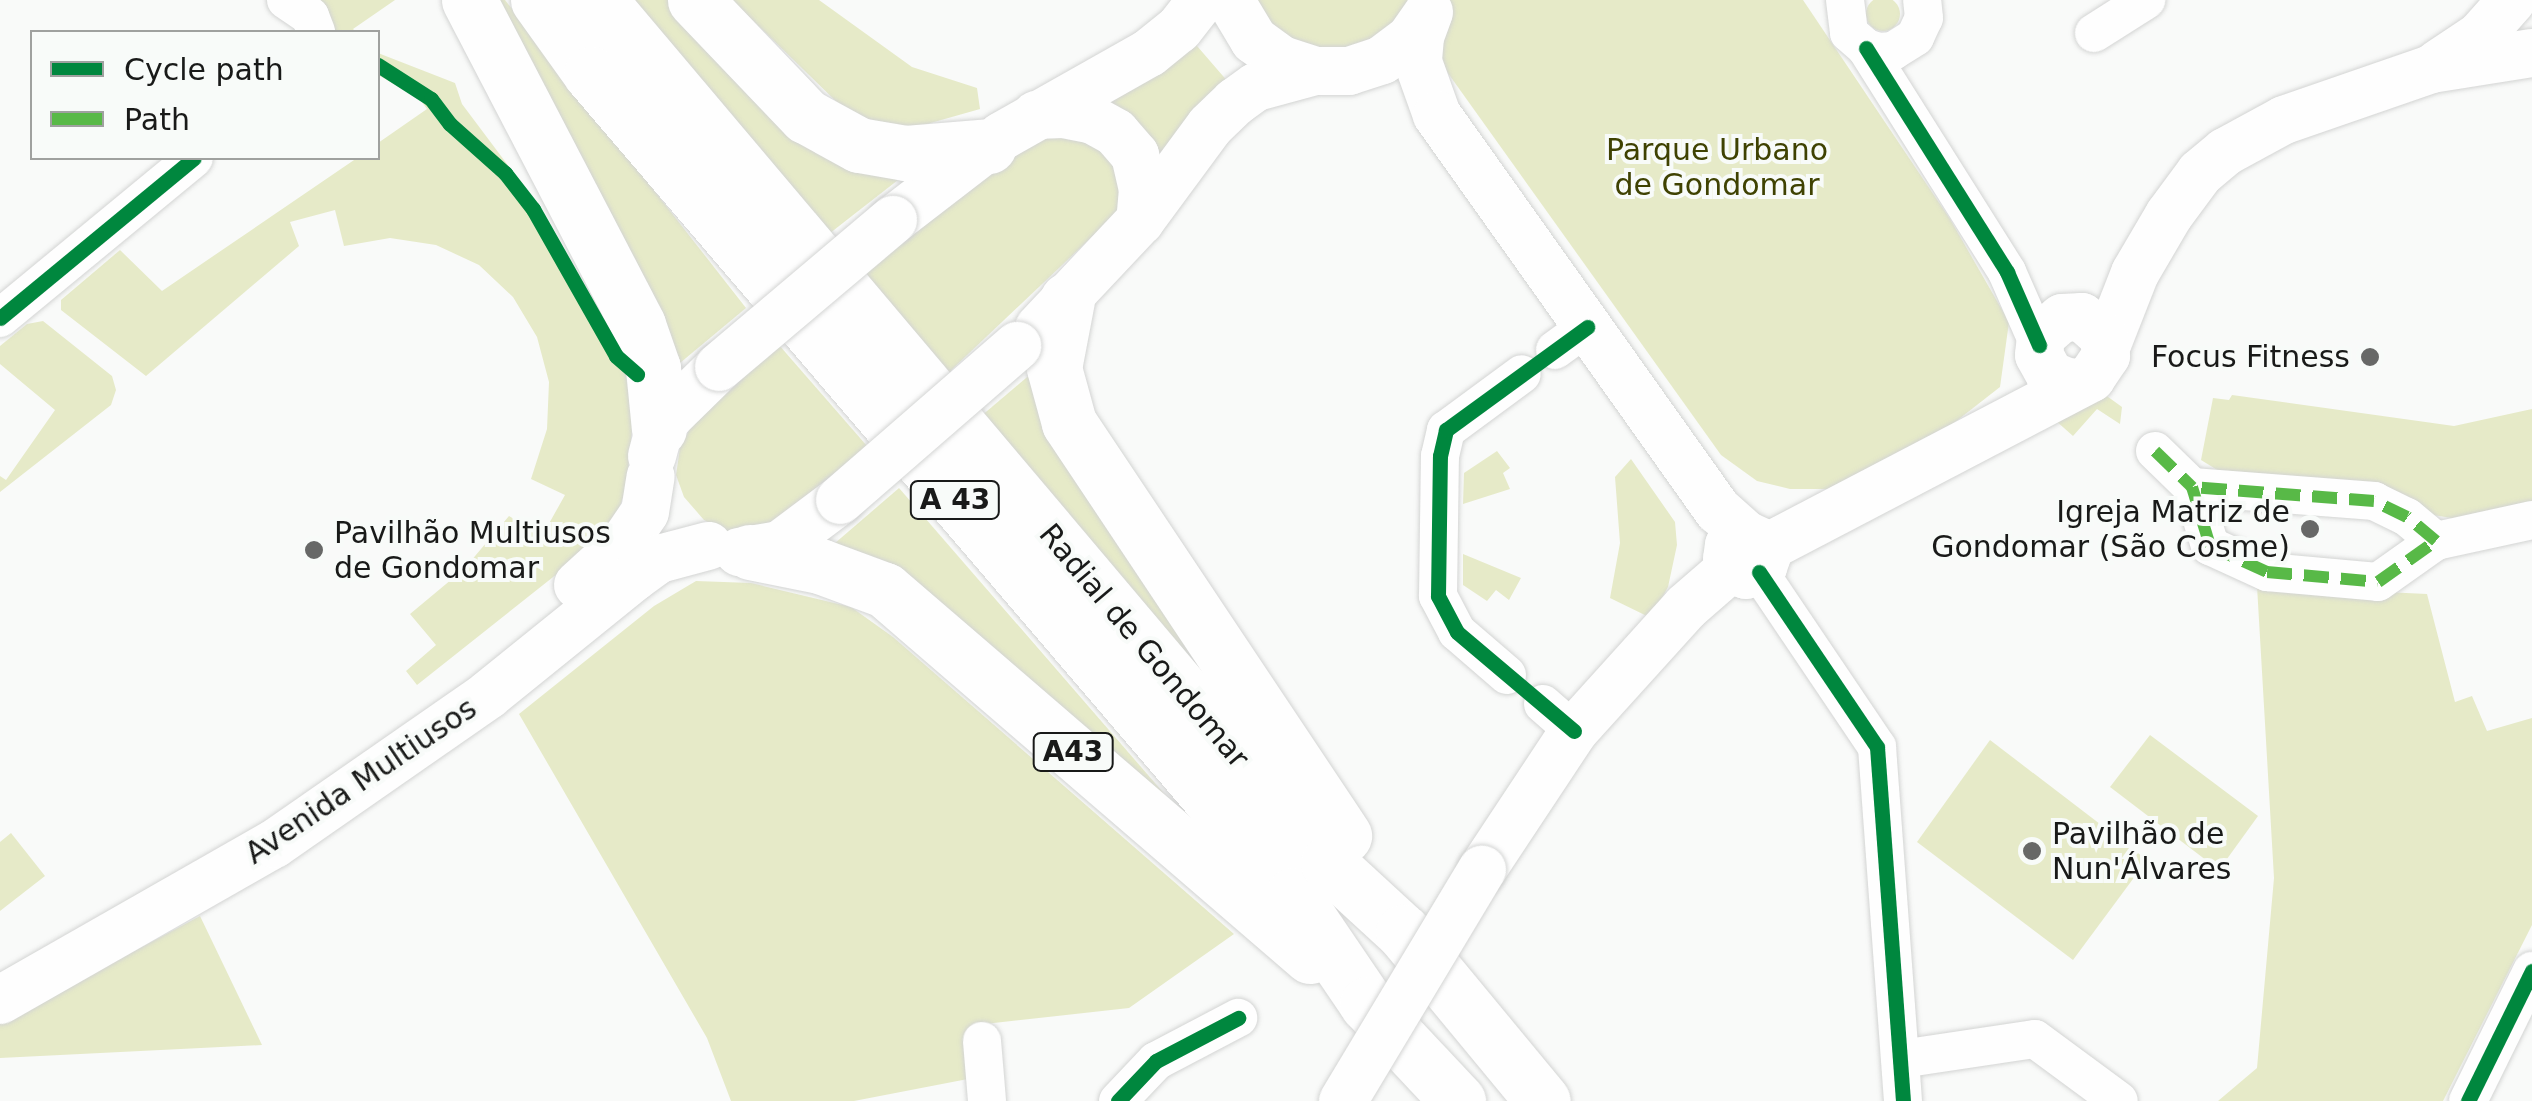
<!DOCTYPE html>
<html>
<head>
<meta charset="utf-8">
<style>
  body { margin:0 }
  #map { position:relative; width:2532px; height:1101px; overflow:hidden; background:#f9faf9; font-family:"DejaVu Sans",sans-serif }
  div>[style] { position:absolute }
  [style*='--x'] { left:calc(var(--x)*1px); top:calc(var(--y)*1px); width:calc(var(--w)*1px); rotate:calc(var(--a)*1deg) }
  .green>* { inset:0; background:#e6eac8 }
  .round { border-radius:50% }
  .roads { filter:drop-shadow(0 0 2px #d3d4d3) drop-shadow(0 0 2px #d3d4d3) }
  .minor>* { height:38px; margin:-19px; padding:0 19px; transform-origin:19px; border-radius:19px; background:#fefefe }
  .major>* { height:48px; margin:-24px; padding:0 24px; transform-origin:24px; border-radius:24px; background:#fefefe }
  .highway>* { height:55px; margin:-27.5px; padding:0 27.5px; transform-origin:27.5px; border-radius:27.5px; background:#fefefe }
  .bridges { filter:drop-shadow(0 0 2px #d3d4d3) drop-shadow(0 0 2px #d3d4d3) }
  .major-bridge>* { height:48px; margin:-24px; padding:0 24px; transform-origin:24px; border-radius:24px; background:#fefefe }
  .quiet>* { height:12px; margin-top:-6px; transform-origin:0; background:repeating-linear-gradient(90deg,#58b947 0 25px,transparent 0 37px) }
  .cycleway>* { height:15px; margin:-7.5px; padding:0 7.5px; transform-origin:7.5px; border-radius:7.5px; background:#00873e }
  .dots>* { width:28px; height:28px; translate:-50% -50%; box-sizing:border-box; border:5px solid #f8fbf9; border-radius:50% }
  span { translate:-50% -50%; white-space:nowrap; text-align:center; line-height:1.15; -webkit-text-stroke:8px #f8fbf9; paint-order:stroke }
  .shield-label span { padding:2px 8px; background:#f8fbf9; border:2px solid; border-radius:8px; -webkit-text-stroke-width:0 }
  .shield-label { font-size:28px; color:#191a19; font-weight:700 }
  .park-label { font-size:30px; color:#3f4202 }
  .poi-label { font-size:30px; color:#191a19 }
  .right { translate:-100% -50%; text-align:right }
  .left { translate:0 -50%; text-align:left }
  .street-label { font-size:30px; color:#191a19 }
  .legend { position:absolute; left:30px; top:30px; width:350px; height:130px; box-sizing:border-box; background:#f8fbf9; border:2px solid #9fa19f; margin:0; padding:12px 18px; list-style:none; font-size:30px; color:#191a19 }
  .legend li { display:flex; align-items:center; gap:20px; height:50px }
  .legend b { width:50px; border:2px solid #9fa19f }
</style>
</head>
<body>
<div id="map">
  <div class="green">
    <div class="round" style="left:1866px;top:-3px;width:34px;height:34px"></div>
    <div style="clip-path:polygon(286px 0,395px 0,353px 29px,356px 32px,332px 32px)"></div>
    <div style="clip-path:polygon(481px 0,505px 0,746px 308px,680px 363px)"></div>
    <div style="clip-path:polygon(633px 0,679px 0,898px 164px,898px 180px,825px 237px)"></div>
    <div style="clip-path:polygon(732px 0,819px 0,912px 67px,977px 88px,980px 109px,906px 130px,872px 125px,845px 110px)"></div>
    <div style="clip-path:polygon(1248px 0,1409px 0,1391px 26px,1367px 43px,1339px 51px,1310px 50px,1283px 39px)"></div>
    <div style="clip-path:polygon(1450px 0,1803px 0,1950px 219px,2009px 322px,2000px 387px,1950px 426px,1828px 489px,1790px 489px,1757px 481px,1721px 455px,1440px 62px,1437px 35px)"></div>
    <div style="clip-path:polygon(1191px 39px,1229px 83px,1207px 95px,1156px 163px,1098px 100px)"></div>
    <div style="clip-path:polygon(378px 53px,455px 83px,462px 104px,534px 200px,623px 358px,633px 419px,626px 489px,616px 517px,591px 547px,417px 685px,406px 671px,436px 645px,410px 614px,464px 569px,509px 516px,542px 536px,565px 495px,531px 479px,547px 429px,549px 382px,537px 337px,513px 297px,479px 265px,436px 245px,390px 238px,344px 246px,335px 210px,290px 222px,299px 246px,146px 376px,61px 310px,61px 300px,120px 250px,162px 291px,357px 158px,378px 158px,378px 143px,427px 109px,419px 98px,378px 75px)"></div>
    <div style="clip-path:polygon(1068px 130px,1113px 157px,1124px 193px,1116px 214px,945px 376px,860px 275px,1034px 139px)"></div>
    <div style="clip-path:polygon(43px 321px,112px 376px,116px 390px,111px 405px,0 492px,0 476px,6px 480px,55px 410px,0 364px,0 346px,27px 324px)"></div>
    <div style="clip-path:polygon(779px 345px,867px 446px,778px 521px,744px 533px,725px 531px,704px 520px,684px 497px,676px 475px,680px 448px,694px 421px)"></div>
    <div style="clip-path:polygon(1032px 373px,1267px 749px,980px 417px)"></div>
    <div style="clip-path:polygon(2104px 394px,2122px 407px,2120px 424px,2097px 409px,2073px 436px,2055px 420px)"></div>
    <div style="clip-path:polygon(2232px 395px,2454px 426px,2532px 409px,2532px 507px,2469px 521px,2237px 482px,2201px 460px,2213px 398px,2229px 400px)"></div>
    <div style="clip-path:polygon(1497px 451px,1510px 468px,1503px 473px,1510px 489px,1463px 504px,1464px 473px)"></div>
    <div style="clip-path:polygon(1631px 459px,1675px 522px,1677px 545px,1668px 587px,1651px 618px,1610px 598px,1620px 543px,1615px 477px)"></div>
    <div style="clip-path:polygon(899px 488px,1174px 805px,834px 544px)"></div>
    <div style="clip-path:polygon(1463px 554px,1521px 578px,1509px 600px,1496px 590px,1487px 601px,1463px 585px)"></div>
    <div style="clip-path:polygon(696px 581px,751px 583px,851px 607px,893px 637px,1234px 934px,1129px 1008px,985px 1024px,973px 1078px,854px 1101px,731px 1101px,707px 1038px,519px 714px,654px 606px)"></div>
    <div style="clip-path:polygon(2257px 586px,2427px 594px,2455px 702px,2472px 696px,2487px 731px,2532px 718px,2532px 925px,2443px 1101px,2218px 1101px,2257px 1068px,2274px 878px)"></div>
    <div style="clip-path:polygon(2150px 735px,2258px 816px,2219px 870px,2110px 787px)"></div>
    <div style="clip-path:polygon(1990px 740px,2147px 860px,2073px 960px,1917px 842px)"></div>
    <div style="clip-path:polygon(11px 833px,45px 876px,0 911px,0 842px)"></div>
    <div style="clip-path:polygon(200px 916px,262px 1045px,0 1058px,0 1023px)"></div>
  </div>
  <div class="roads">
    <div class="minor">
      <div style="--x:286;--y:0;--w:29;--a:34"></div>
      <div style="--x:310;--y:16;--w:17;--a:69"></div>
      <div style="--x:1845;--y:0;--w:33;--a:83"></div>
      <div style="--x:1849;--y:33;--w:23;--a:41"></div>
      <div style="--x:1866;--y:48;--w:14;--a:17"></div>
      <div style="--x:1879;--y:52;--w:14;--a:-4"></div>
      <div style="--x:1893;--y:51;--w:26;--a:-32"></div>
      <div style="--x:1915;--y:37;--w:21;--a:-65"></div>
      <div style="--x:1924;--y:18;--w:18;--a:-96"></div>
      <div style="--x:2094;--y:33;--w:62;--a:-32.4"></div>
      <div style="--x:1866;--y:48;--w:265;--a:57.8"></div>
      <div style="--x:2007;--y:272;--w:80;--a:66.3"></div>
      <div style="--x:0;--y:318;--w:251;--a:-39.5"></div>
      <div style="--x:1555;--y:350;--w:39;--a:-36"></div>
      <div style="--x:2155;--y:451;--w:52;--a:44.2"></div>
      <div style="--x:2192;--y:487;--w:62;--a:73"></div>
      <div style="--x:2210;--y:546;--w:63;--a:24.5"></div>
      <div style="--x:2267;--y:572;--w:111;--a:5.1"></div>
      <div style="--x:2378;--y:582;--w:71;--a:-35.3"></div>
      <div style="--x:2436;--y:541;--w:98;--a:-12.3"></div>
      <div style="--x:2192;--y:487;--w:183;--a:4.4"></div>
      <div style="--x:2374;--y:501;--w:37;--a:26"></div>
      <div style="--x:2407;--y:517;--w:38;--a:40"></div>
      <div style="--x:1759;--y:572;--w:211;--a:56"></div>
      <div style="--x:1877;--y:747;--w:355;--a:85.8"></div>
      <div style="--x:1507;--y:675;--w:66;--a:-139.3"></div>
      <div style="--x:1457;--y:632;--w:41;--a:-117.8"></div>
      <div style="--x:1438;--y:596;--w:140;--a:-89.2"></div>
      <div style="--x:1440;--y:456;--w:27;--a:-77"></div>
      <div style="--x:1446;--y:430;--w:94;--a:-36.4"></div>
      <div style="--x:1543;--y:704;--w:41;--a:41.1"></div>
      <div style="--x:982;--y:1041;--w:60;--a:85.2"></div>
      <div style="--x:1901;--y:1059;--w:135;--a:-8.5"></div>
      <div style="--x:2035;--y:1039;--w:104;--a:36.4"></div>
      <div style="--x:1118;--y:1101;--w:55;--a:-46.5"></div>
      <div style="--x:1156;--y:1061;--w:93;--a:-27.7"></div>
      <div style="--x:2468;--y:1101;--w:145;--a:-63.8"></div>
    </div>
    <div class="major">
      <div style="--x:1230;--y:0;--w:47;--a:59"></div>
      <div style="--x:1254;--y:40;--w:34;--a:36"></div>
      <div style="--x:1282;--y:60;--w:35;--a:18"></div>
      <div style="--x:1315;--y:71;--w:34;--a:0"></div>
      <div style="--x:1349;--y:71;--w:35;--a:-18"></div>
      <div style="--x:1382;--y:60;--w:35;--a:-37"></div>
      <div style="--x:1410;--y:39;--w:32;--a:-55"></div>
      <div style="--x:1429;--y:12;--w:27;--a:110"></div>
      <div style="--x:1420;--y:37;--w:25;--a:95"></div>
      <div style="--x:1418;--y:62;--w:56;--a:70.3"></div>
      <div style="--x:1437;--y:115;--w:485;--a:54.6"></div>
      <div style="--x:1718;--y:510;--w:38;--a:42"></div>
      <div style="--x:1746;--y:535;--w:19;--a:25"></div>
      <div style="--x:1763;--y:543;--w:13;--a:72"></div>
      <div style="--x:1767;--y:555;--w:13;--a:108"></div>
      <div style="--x:1763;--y:567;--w:19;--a:155"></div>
      <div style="--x:1746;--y:575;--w:13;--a:-157"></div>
      <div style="--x:1734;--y:570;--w:13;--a:-122"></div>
      <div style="--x:1727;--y:559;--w:14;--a:-82"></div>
      <div style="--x:1729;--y:545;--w:20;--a:-30"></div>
      <div style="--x:2438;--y:64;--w:50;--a:-33.7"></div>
      <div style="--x:2480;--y:36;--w:48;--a:-48.4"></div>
      <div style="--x:1036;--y:115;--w:27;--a:-2"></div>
      <div style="--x:1063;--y:114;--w:31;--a:11"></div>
      <div style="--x:1093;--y:120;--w:26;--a:29"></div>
      <div style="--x:1116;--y:133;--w:29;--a:49"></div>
      <div style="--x:1135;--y:155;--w:35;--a:77"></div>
      <div style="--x:1143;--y:189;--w:32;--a:95"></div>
      <div style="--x:893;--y:220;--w:138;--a:-37.6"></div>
      <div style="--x:1002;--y:136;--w:169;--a:-29.5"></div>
      <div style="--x:1149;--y:53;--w:38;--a:-39"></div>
      <div style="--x:1179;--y:29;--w:37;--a:-52"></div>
      <div style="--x:1039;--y:328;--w:147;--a:-46.7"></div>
      <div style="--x:1140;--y:221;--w:118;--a:-53.6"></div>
      <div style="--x:1210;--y:126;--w:35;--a:-44"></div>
      <div style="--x:1235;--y:102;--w:26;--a:-36"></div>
      <div style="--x:1256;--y:87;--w:61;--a:-15.2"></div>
      <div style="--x:2106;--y:347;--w:79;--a:-68.6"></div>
      <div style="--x:2135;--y:273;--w:67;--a:-59.6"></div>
      <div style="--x:2169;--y:215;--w:52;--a:-53.6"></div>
      <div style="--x:2200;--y:173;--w:33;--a:-40"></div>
      <div style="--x:2225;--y:152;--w:67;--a:-28.5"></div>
      <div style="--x:2284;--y:120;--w:156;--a:-19.1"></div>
      <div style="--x:2431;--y:69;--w:102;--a:-9"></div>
      <div style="--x:652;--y:456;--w:28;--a:-75"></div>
      <div style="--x:659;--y:429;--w:16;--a:-52"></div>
      <div style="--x:669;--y:416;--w:70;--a:-44.4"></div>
      <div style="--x:1766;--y:548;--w:367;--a:-27.6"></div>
      <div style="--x:2091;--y:378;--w:27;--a:-56"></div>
      <div style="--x:2106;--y:356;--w:19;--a:-96"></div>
      <div style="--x:2104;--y:337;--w:30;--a:-138"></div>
      <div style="--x:2082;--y:317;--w:20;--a:177"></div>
      <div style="--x:2062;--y:318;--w:28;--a:139"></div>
      <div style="--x:2041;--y:336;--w:19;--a:96"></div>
      <div style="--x:2039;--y:355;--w:23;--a:61"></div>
      <div style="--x:2050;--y:375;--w:22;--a:22"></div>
      <div style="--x:2070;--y:383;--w:12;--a:-5"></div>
      <div style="--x:739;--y:552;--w:42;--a:-9.7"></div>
      <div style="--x:780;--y:545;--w:75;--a:-36.9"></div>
      <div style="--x:578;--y:585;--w:62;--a:-42.4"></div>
      <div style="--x:624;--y:543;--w:37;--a:-56"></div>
      <div style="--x:645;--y:512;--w:36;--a:-81"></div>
      <div style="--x:1482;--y:870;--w:167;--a:-56.5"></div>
      <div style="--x:1574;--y:731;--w:167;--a:-47.9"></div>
      <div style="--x:1686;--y:607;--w:60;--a:-40.9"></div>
      <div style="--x:0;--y:1000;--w:315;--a:-29.7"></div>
      <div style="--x:274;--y:844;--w:261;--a:-34.8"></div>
      <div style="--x:488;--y:695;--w:188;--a:-38.9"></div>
      <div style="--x:634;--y:577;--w:31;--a:-36"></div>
      <div style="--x:659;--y:559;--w:51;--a:-14.9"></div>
    </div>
    <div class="highway">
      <div style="--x:469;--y:0;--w:366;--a:62.5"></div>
      <div style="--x:638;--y:325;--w:46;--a:70.8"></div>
      <div style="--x:653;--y:368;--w:61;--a:84.4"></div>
      <div style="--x:538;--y:0;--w:91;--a:54.4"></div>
      <div style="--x:591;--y:74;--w:1080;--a:49.47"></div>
      <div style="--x:1293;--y:895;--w:132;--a:55.8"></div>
      <div style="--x:1367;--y:1004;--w:133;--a:46.8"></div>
      <div style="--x:599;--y:0;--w:1130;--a:49.81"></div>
      <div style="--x:1328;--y:863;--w:102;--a:42.6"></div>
      <div style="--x:1403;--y:932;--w:219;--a:50.4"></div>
      <div style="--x:695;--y:0;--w:161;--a:46.3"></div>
      <div style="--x:806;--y:116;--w:60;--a:28.7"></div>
      <div style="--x:859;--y:145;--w:48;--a:9.7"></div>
      <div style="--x:906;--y:153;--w:83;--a:-4.8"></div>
      <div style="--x:1067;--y:300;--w:69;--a:100.8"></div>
      <div style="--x:1054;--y:368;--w:57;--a:74.7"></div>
      <div style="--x:1069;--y:423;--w:496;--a:56.3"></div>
      <div style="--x:750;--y:552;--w:71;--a:11.3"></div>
      <div style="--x:820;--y:566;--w:69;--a:20.3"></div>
      <div style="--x:885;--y:590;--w:561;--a:40.73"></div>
    </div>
  </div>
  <div class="bridges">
    <div class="major-bridge">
      <div style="--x:719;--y:367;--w:228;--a:-40.2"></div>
      <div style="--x:840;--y:500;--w:235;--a:-41"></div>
      <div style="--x:1343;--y:1101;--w:270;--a:-59"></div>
    </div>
  </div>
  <div class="quiet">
    <div style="--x:2155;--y:451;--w:52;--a:44.2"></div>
    <div style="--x:2192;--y:487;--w:62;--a:73"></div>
    <div style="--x:2210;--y:546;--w:63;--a:24.5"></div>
    <div style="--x:2267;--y:572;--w:111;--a:5.1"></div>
    <div style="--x:2378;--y:582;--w:71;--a:-35.3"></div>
    <div style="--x:2436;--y:541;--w:38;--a:-140"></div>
    <div style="--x:2407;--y:517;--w:37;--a:-154"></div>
    <div style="--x:2374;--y:501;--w:183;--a:-175.6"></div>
  </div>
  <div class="cycleway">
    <div style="--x:1866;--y:48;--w:265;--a:57.8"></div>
    <div style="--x:2007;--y:272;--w:80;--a:66.3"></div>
    <div style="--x:378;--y:65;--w:63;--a:32.7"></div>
    <div style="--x:431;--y:99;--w:31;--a:53"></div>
    <div style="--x:450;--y:124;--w:74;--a:41.7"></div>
    <div style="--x:505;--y:173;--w:46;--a:52.1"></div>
    <div style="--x:533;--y:209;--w:169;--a:60.5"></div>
    <div style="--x:616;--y:356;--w:28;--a:41"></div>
    <div style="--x:0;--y:318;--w:251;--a:-39.5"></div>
    <div style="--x:1759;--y:572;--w:211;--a:56"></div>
    <div style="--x:1877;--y:747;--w:355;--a:85.8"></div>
    <div style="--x:1574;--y:731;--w:153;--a:-139.8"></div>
    <div style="--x:1457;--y:632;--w:41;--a:-117.8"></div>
    <div style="--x:1438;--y:596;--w:140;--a:-89.2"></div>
    <div style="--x:1440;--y:456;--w:27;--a:-77"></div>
    <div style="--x:1446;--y:430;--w:175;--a:-36.1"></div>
    <div style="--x:1118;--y:1101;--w:55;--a:-46.5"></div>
    <div style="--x:1156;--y:1061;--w:93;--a:-27.7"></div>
    <div style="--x:2468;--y:1101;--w:145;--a:-63.8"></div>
  </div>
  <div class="dots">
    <div style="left:2370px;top:357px;background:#676867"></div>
    <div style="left:2310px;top:529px;background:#676867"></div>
    <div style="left:314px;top:550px;background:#676867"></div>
    <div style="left:2032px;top:851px;background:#676867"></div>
  </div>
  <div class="shield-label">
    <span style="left:955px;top:500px">A 43</span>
    <span style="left:1073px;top:752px">A43</span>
  </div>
  <div class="park-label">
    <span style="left:1717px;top:167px">Parque Urbano<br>de Gondomar</span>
  </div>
  <div class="poi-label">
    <span class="right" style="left:2350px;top:357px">Focus Fitness</span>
    <span class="right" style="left:2290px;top:529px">Igreja Matriz de<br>Gondomar (São Cosme)</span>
    <span class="left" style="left:334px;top:550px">Pavilhão Multiusos<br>de Gondomar</span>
    <span class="left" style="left:2052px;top:851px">Pavilhão de<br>Nun'Álvares</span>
  </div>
  <div class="street-label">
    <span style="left:1144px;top:646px;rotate:50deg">Radial de Gondomar</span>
    <span style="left:361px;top:781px;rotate:-34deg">Avenida Multiusos</span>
  </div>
  <ul class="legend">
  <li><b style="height:12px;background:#00873e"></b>Cycle path</li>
  <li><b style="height:12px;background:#58b947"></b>Path</li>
  </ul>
</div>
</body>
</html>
